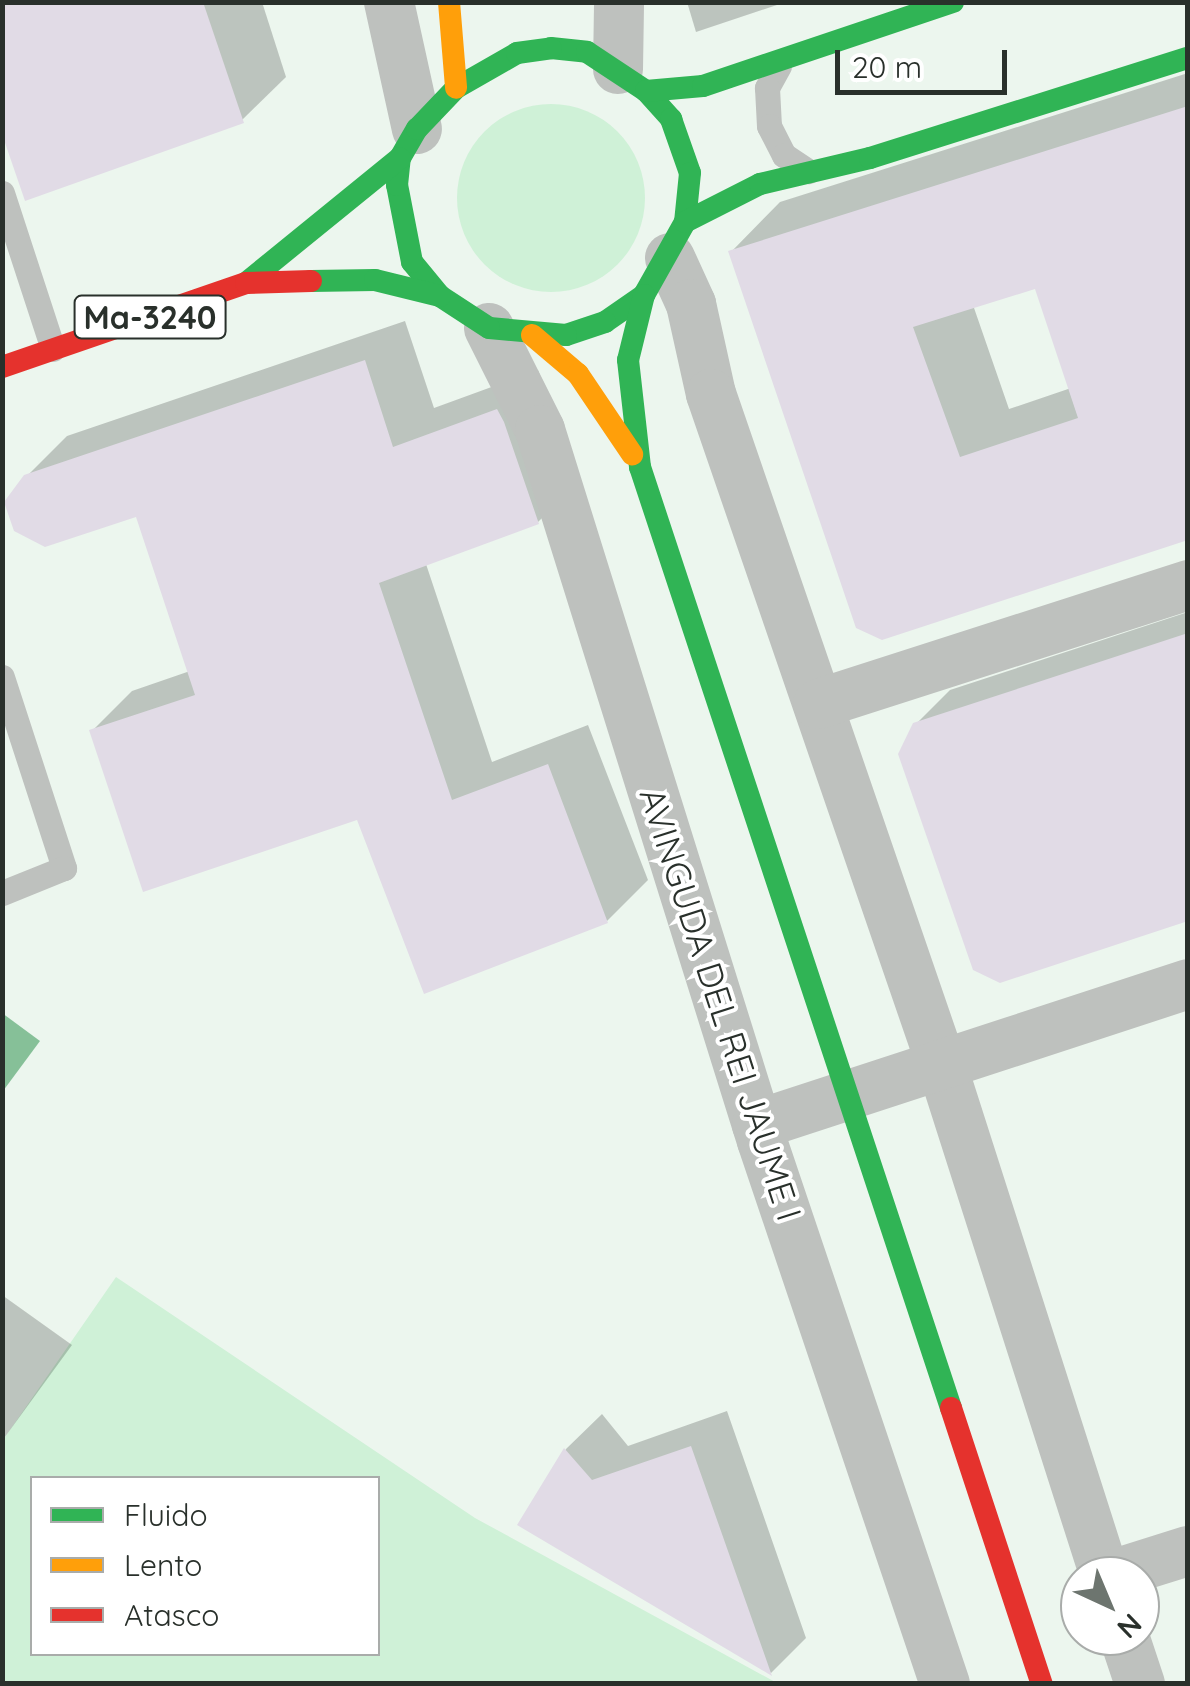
<!DOCTYPE html>
<html>
<head>
<meta charset="utf-8">
<style>
  body { margin:0 }
  #map { position:relative; width:1190px; height:1686px; overflow:hidden; background:#ecf6ee; font-family:Quicksand,sans-serif }
  div>[style] { position:absolute }
  [style*='--x'] { left:calc(var(--x)*1px); top:calc(var(--y)*1px); width:calc(var(--w)*1px); rotate:calc(var(--a)*1deg) }
  .green>* { inset:0; background:#cff1d7 }
  .round { border-radius:50% }
  .water>* { inset:0; background:#86c098 }
  .shadow>* { inset:0; background:#0003 }
  .building>* { inset:0; background:#e1dbe6 }
  .lane>* { height:25px; margin:-12.5px; padding:0 12.5px; transform-origin:12.5px; border-radius:12.5px; background:#bec1be }
  .street>* { height:50px; margin:-25px; padding:0 25px; transform-origin:25px; border-radius:25px; background:#bec1be }
  .fast>* { height:22px; margin:-11px; padding:0 11px; transform-origin:11px; border-radius:11px; background:#30b455 }
  .slow>* { height:22px; margin:-11px; padding:0 11px; transform-origin:11px; border-radius:11px; background:#ff9f0a }
  .jam>* { height:22px; margin:-11px; padding:0 11px; transform-origin:11px; border-radius:11px; background:#e5322d }
  span { translate:-50% -50%; white-space:nowrap; text-align:center; line-height:1.15; -webkit-text-stroke:8px #fff; paint-order:stroke }
  .shield-label span { padding:2px 8px; background:#fff; border:2px solid; border-radius:8px; -webkit-text-stroke-width:0 }
  .shield-label { font-size:32px; color:#29302b; font-weight:700 }
  .street-label { font-size:35px; color:#29302b }
  .frame { position:absolute; inset:0; border:5px solid #29302b; pointer-events:none }
  .legend { position:absolute; left:30px; top:1476px; width:350px; height:180px; box-sizing:border-box; background:#fff; border:2px solid #a9acaa; margin:0; padding:12px 18px; list-style:none; font-size:30px; color:#29302b }
  .legend li { display:flex; align-items:center; gap:20px; height:50px }
  .legend b { width:50px; border:2px solid #a9acaa }
  .north { position:absolute; left:1060px; top:1556px; width:100px; height:100px; box-sizing:border-box; background:#fff; border:2px solid #a9acaa; border-radius:50%; rotate:136deg; font-size:28px; font-weight:700; line-height:40px; text-align:center; color:#29302b }
  .north::after { content:''; display:block; margin:auto; width:35px; height:45px; background:#6d756f; clip-path:polygon(50% 0,100% 100%,50% 72%,0 100%) }
  .scale { position:absolute; left:835px; top:50px; width:172px; height:45px; box-sizing:border-box; border:5px solid #29302b; border-top:0; padding-left:12px; font-size:30px; line-height:35px; white-space:nowrap; color:#29302b; -webkit-text-stroke:8px #fff; paint-order:stroke }
</style>
</head>
<body>
<div id="map">
  <div class="green">
    <div class="round" style="left:457px;top:104px;width:188px;height:188px"></div>
    <div style="clip-path:polygon(evenodd,116px 1277px,475px 1518px,777px 1683px,3px 1683px,3px 1440px,116px 1277px,32px 1478px,378px 1478px,378px 1654px,32px 1654px,32px 1478px)"></div>
  </div>
  <div class="water">
    <div style="clip-path:polygon(2px 1013px,40px 1041px,3px 1091px,2px 1091px)"></div>
  </div>
  <div class="shadow">
    <div style="clip-path:polygon(2px 2px,262px 2px,286px 77px,242px 120px)"></div>
    <div style="clip-path:polygon(687px 2px,786px 2px,696px 32px)"></div>
    <div style="clip-path:polygon(evenodd,1188px 73px,1188px 537px,882px 637px,731px 252px,780px 202px,1188px 73px,1037px 285px,1071px 388px,1009px 409px,973px 305px,1037px 285px)"></div>
    <div style="clip-path:polygon(405px 321px,434px 408px,538px 370px,578px 482px,538px 522px,426px 564px,492px 762px,588px 725px,648px 880px,607px 921px,358px 817px,92px 731px,132px 691px,190px 671px,138px 514px,26px 477px,67px 436px)"></div>
    <div style="clip-path:polygon(1188px 612px,1188px 919px,915px 725px,950px 690px)"></div>
    <div style="clip-path:polygon(2px 1295px,72px 1345px,2px 1441px)"></div>
    <div style="clip-path:polygon(727px 1411px,806px 1638px,771px 1673px,521px 1525px,566px 1449px,602px 1414px,628px 1446px)"></div>
  </div>
  <div class="building">
    <div style="clip-path:polygon(2px 2px,203px 2px,244px 123px,25px 201px,2px 134px)"></div>
    <div style="clip-path:polygon(evenodd,1188px 106px,1188px 540px,882px 640px,856px 628px,728px 251px,1188px 106px,1035px 289px,1078px 418px,960px 457px,913px 327px,1035px 289px)"></div>
    <div style="clip-path:polygon(365px 360px,393px 447px,497px 409px,504px 422px,539px 524px,379px 583px,452px 800px,548px 764px,608px 923px,424px 994px,357px 820px,143px 892px,89px 730px,195px 695px,136px 517px,45px 547px,14px 531px,4px 502px,24px 475px)"></div>
    <div style="clip-path:polygon(1188px 633px,1188px 921px,1000px 983px,973px 970px,898px 754px,913px 723px)"></div>
    <div style="clip-path:polygon(691px 1446px,772px 1676px,517px 1525px,564px 1448px,592px 1480px)"></div>
  </div>
  <div class="lane">
    <div style="--x:779;--y:66;--w:25;--a:119"></div>
    <div style="--x:767;--y:88;--w:38;--a:87"></div>
    <div style="--x:769;--y:126;--w:33;--a:63"></div>
    <div style="--x:784;--y:155;--w:29;--a:34"></div>
    <div style="--x:2;--y:193;--w:164;--a:71.9"></div>
    <div style="--x:2;--y:677;--w:201;--a:72"></div>
    <div style="--x:64;--y:868;--w:67;--a:158"></div>
  </div>
  <div class="street">
    <div style="--x:389;--y:2;--w:130;--a:77.6"></div>
    <div style="--x:618;--y:69;--w:67;--a:-89.1"></div>
    <div style="--x:670;--y:258;--w:51;--a:65.5"></div>
    <div style="--x:691;--y:304;--w:92;--a:77.5"></div>
    <div style="--x:711;--y:394;--w:714;--a:71.03"></div>
    <div style="--x:943;--y:1069;--w:532;--a:72.28"></div>
    <div style="--x:489;--y:328;--w:114;--a:63.4"></div>
    <div style="--x:540;--y:430;--w:745;--a:72.66"></div>
    <div style="--x:762;--y:1141;--w:573;--a:71.38"></div>
    <div style="--x:818;--y:704;--w:389;--a:-17.8"></div>
    <div style="--x:757;--y:1125;--w:453;--a:-18.1"></div>
    <div style="--x:1108;--y:1576;--w:84;--a:-17.4"></div>
    <div style="--x:1124;--y:1636;--w:51;--a:71.6"></div>
  </div>
  <div class="fast">
    <div style="--x:551;--y:48;--w:36;--a:6"></div>
    <div style="--x:587;--y:52;--w:71;--a:33.5"></div>
    <div style="--x:646;--y:91;--w:38;--a:48"></div>
    <div style="--x:671;--y:119;--w:57;--a:70.6"></div>
    <div style="--x:690;--y:173;--w:49;--a:95.8"></div>
    <div style="--x:685;--y:222;--w:84;--a:119.3"></div>
    <div style="--x:644;--y:295;--w:47;--a:145.3"></div>
    <div style="--x:605;--y:322;--w:41;--a:161.6"></div>
    <div style="--x:566;--y:335;--w:77;--a:-174.8"></div>
    <div style="--x:489;--y:328;--w:59;--a:-146.9"></div>
    <div style="--x:440;--y:296;--w:44;--a:-129.5"></div>
    <div style="--x:412;--y:262;--w:78;--a:-101"></div>
    <div style="--x:397;--y:185;--w:27;--a:-84"></div>
    <div style="--x:400;--y:158;--w:34;--a:-60"></div>
    <div style="--x:417;--y:129;--w:57;--a:-46.4"></div>
    <div style="--x:456;--y:88;--w:70;--a:-29.8"></div>
    <div style="--x:517;--y:53;--w:34;--a:-8"></div>
    <div style="--x:646;--y:91;--w:57;--a:-5"></div>
    <div style="--x:703;--y:86;--w:264;--a:-18.6"></div>
    <div style="--x:685;--y:222;--w:84;--a:-26.9"></div>
    <div style="--x:760;--y:184;--w:113;--a:-13.3"></div>
    <div style="--x:870;--y:158;--w:333;--a:-17.5"></div>
    <div style="--x:311;--y:281;--w:64;--a:-0.9"></div>
    <div style="--x:375;--y:280;--w:67;--a:13.8"></div>
    <div style="--x:246;--y:283;--w:198;--a:-39.1"></div>
    <div style="--x:644;--y:295;--w:67;--a:103.8"></div>
    <div style="--x:628;--y:360;--w:108;--a:83.6"></div>
    <div style="--x:640;--y:467;--w:991;--a:71.71"></div>
  </div>
  <div class="slow">
    <div style="--x:449;--y:2;--w:86;--a:85.3"></div>
    <div style="--x:532;--y:335;--w:60;--a:40.3"></div>
    <div style="--x:578;--y:374;--w:97;--a:56"></div>
  </div>
  <div class="jam">
    <div style="--x:2;--y:367;--w:258;--a:-19"></div>
    <div style="--x:246;--y:283;--w:65;--a:-1.8"></div>
    <div style="--x:951;--y:1408;--w:291;--a:71.8"></div>
  </div>
  <div class="shield-label">
    <span style="left:150px;top:317px">Ma-3240</span>
  </div>
  <div class="street-label">
    <span style="left:721px;top:1004px;rotate:72deg">AVINGUDA DEL REI JAUME I</span>
  </div>
  <div class="frame"></div>
  <ul class="legend">
  <li><b style="height:12px;background:#30b455"></b>Fluido</li>
  <li><b style="height:12px;background:#ff9f0a"></b>Lento</li>
  <li><b style="height:12px;background:#e5322d"></b>Atasco</li>
  </ul>
  <div class="north">N</div>
  <div class="scale">20 m</div>
</div>
</body>
</html>
